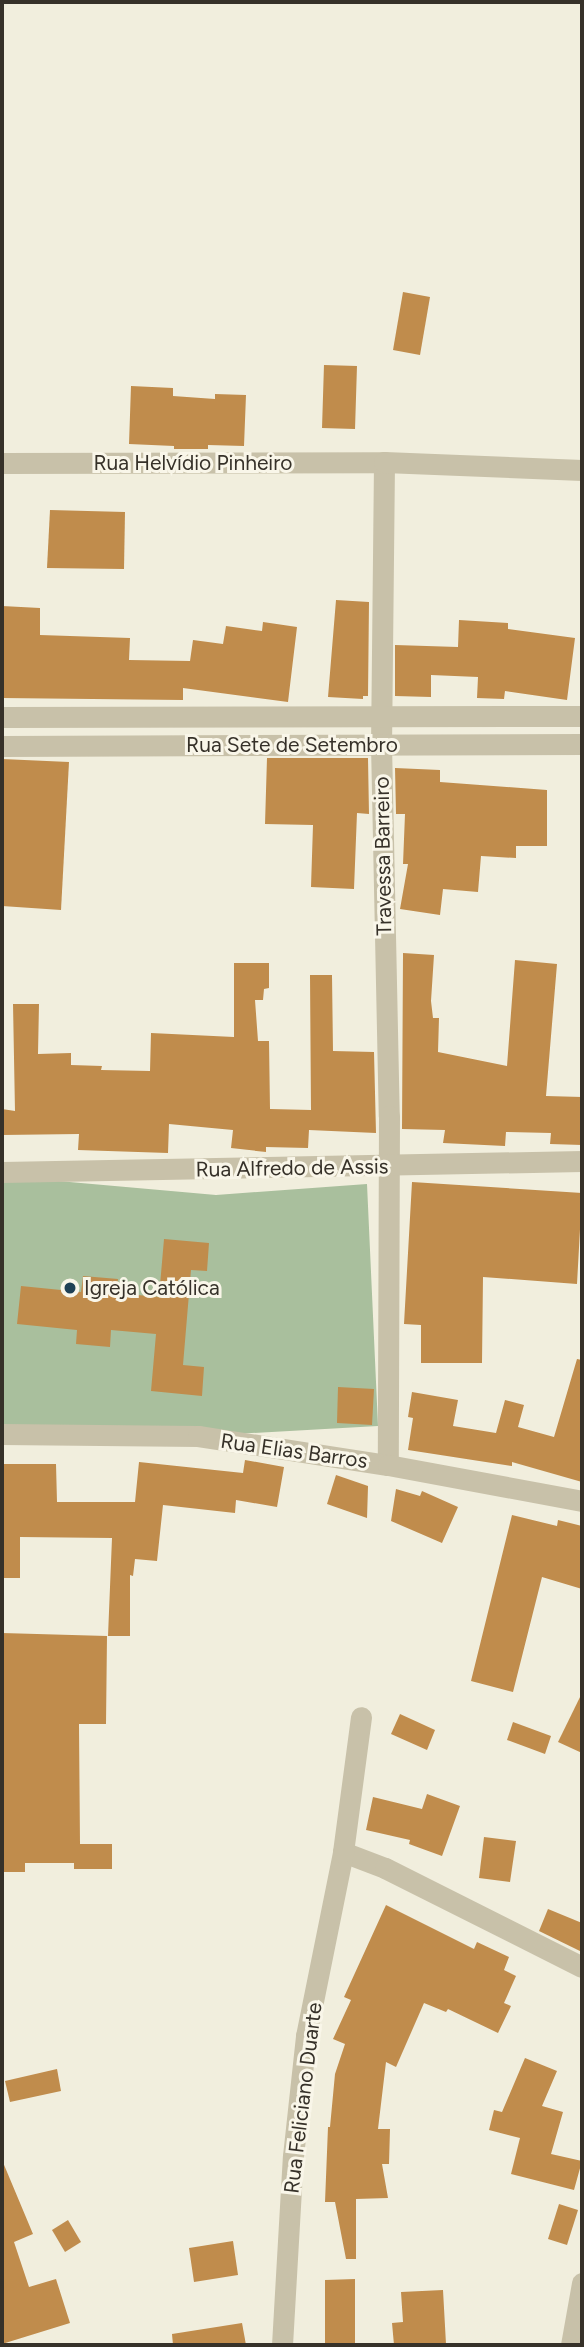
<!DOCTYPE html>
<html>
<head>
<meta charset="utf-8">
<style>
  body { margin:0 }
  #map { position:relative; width:584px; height:2347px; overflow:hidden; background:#f1eedd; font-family:Figtree,sans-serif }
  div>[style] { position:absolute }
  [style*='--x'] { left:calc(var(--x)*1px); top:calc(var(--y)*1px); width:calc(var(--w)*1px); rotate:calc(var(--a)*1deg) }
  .green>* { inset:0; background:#a9bf9d }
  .building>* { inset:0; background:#c08c4c }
  .minor>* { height:21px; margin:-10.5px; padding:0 10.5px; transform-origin:10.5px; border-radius:10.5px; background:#c8c1a9 }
  .dots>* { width:19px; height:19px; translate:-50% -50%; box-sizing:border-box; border:4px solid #f9f6e9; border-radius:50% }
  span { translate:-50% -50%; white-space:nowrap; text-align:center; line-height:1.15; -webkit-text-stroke:6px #f9f6e9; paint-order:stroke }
  .street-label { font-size:21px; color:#363129 }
  .poi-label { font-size:21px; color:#363129 }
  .left { translate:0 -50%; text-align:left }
  .frame { position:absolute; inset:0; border:4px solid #363129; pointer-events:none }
</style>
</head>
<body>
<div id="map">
  <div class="green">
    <div style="clip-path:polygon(2px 1176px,216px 1195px,367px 1184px,378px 1426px,198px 1436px,2px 1434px)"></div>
  </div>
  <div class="building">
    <div style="clip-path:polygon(403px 292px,430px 297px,420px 355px,393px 350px)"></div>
    <div style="clip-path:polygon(324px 365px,357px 366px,355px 429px,322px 428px)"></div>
    <div style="clip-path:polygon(131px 386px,173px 388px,173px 396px,215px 399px,215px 394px,246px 395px,244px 446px,208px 445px,208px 449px,174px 449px,174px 446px,129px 444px)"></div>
    <div style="clip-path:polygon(50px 510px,125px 512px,124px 569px,47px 568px)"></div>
    <div style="clip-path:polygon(336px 600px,369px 602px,368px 696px,363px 696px,363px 699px,328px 697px)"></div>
    <div style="clip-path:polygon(2px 606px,40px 608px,40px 635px,130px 638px,129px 660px,190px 661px,193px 640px,223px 644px,226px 626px,262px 631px,263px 622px,297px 627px,288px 702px,183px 688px,183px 700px,2px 698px)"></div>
    <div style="clip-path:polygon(459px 620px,508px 623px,508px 629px,575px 638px,567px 700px,505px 691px,504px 699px,477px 698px,478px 677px,431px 675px,431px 697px,395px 696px,395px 645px,458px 647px)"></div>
    <div style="clip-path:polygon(267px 758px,368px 758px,369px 814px,357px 813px,354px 889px,311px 887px,313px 825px,265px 824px)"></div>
    <div style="clip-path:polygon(2px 759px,69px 762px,61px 910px,2px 906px)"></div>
    <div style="clip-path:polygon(395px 768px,440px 770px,440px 782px,547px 790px,547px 846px,516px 846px,516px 858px,481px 856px,478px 892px,443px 889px,440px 915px,400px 909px,408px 864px,403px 864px,405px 814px,396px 814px)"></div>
    <div style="clip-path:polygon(403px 953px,434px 955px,431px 1001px,433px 1018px,439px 1018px,438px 1052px,507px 1066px,515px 960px,557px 964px,546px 1096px,582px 1097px,582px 1145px,550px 1144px,551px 1133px,506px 1132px,505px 1146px,443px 1143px,445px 1130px,402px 1129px)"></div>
    <div style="clip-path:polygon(234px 963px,269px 963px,269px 988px,264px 989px,263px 1000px,255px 1000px,258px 1041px,269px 1041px,270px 1109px,311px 1110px,310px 975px,332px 975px,333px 1051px,374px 1052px,376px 1133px,309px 1130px,308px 1148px,266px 1147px,266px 1152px,231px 1148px,233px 1130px,169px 1124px,168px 1153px,78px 1150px,79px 1134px,2px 1135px,2px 1109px,15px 1111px,13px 1004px,39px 1004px,38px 1054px,71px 1053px,71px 1065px,102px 1066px,101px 1070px,150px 1071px,151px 1033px,234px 1037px)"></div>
    <div style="clip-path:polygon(412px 1182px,582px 1193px,577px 1284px,483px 1277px,482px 1363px,421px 1363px,421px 1325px,404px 1324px)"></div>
    <div style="clip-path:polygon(164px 1239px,209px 1243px,207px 1271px,191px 1270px,183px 1365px,204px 1367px,202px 1396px,151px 1391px,156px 1334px,111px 1330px,110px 1347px,76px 1344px,77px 1330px,17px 1324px,21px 1286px,81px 1292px,83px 1276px,118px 1279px,116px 1293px,159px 1297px)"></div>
    <div style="clip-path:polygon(577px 1359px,582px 1360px,582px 1482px,512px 1462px,512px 1466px,408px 1450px,413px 1418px,408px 1417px,412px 1392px,458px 1400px,453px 1426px,496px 1433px,505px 1400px,524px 1405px,518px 1427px,554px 1437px)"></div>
    <div style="clip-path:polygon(338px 1387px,374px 1389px,372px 1425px,337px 1423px)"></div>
    <div style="clip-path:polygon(245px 1460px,284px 1467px,277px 1507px,236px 1500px,235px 1513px,163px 1505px,157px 1561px,135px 1559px,133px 1576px,130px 1575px,130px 1636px,108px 1636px,112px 1538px,20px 1537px,20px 1578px,2px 1578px,2px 1464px,56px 1464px,57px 1502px,135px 1502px,139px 1462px,243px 1473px)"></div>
    <div style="clip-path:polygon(336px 1475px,368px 1486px,367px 1518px,327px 1504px)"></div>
    <div style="clip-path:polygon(396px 1489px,420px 1496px,422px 1491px,458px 1507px,442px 1543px,391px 1521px)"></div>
    <div style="clip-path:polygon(512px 1515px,557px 1526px,558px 1520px,582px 1526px,582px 1589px,542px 1577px,513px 1692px,471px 1681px)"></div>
    <div style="clip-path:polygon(2px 1633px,107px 1636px,106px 1724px,79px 1724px,80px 1844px,112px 1844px,112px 1869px,74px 1869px,74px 1863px,25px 1863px,25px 1872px,2px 1872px)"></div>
    <div style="clip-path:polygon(582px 1693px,582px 1753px,558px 1742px)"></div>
    <div style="clip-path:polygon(400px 1714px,435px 1730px,427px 1750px,391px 1734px)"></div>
    <div style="clip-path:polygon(513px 1722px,551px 1736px,545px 1754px,507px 1740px)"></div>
    <div style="clip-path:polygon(427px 1794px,460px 1806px,442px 1856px,409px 1844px,410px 1840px,366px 1830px,373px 1797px,422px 1809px)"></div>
    <div style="clip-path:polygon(484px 1837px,516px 1841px,510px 1882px,479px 1878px)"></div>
    <div style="clip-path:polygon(386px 1905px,474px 1949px,477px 1942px,509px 1957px,504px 1970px,516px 1976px,504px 2003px,511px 2006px,498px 2033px,448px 2009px,446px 2012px,424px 2003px,396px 2067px,386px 2062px,378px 2129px,390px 2129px,389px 2164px,382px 2164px,388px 2198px,356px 2199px,356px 2259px,346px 2259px,335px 2202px,325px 2202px,328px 2127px,330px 2127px,335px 2074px,345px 2044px,333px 2039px,351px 2000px,344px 1997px)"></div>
    <div style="clip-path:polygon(548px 1909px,582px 1923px,582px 1952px,539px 1931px)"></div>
    <div style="clip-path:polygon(525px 2058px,557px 2071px,542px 2106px,563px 2112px,551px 2154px,582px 2161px,574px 2190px,511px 2174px,520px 2138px,489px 2130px,494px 2110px,502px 2112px)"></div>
    <div style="clip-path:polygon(57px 2069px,61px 2091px,10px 2102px,5px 2081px)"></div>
    <div style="clip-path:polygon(2px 2160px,33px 2234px,14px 2242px,29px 2287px,56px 2279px,70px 2323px,2px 2344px)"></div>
    <div style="clip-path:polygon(559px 2204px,578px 2210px,567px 2245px,548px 2239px)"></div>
    <div style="clip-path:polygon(68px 2220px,81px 2242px,65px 2252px,52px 2230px)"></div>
    <div style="clip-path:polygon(233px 2241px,238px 2275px,194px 2282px,189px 2248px)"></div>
    <div style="clip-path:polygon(355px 2279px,355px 2345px,325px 2345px,325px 2280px)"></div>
    <div style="clip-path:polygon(443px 2290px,446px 2344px,394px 2345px,392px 2323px,403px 2322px,401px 2292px)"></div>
    <div style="clip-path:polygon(242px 2323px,246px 2345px,173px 2345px,172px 2334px)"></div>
  </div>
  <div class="minor">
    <div style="--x:384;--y:462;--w:282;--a:90.6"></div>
    <div style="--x:381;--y:744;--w:372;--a:88.8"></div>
    <div style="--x:389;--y:1116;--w:349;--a:90.2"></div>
    <div style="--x:2;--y:463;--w:382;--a:-0.1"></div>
    <div style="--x:384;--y:462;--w:198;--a:2.3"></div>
    <div style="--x:2;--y:717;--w:580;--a:-0.1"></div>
    <div style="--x:2;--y:746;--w:580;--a:-0.2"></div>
    <div style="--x:2;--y:1172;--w:580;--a:-1.09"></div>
    <div style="--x:2;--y:1434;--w:196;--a:0.6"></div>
    <div style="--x:198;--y:1436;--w:192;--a:8.7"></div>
    <div style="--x:388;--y:1465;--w:197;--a:10.5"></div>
    <div style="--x:343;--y:1852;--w:45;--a:20.9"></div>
    <div style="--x:385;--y:1868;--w:220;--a:26.7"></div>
    <div style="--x:282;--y:2345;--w:189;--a:-86.7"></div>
    <div style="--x:293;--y:2156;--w:121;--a:-83.8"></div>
    <div style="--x:306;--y:2036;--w:188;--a:-78.6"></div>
    <div style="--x:343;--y:1852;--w:136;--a:-82.4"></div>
    <div style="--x:571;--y:2345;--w:63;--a:-79.9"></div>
  </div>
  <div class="dots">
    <div style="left:70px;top:1288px;background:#204155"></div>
  </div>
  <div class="street-label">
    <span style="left:193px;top:463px">Rua Helvídio Pinheiro</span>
    <span style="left:292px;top:745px">Rua Sete de Setembro</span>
    <span style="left:383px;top:856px;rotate:-91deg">Travessa Barreiro</span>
    <span style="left:292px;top:1168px;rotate:-1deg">Rua Alfredo de Assis</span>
    <span style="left:294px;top:1451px;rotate:8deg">Rua Elias Barros</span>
    <span style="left:303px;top:2098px;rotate:-83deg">Rua Feliciano Duarte</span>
  </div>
  <div class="poi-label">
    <span class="left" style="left:84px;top:1288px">Igreja Católica</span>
  </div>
  <div class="frame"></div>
</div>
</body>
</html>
